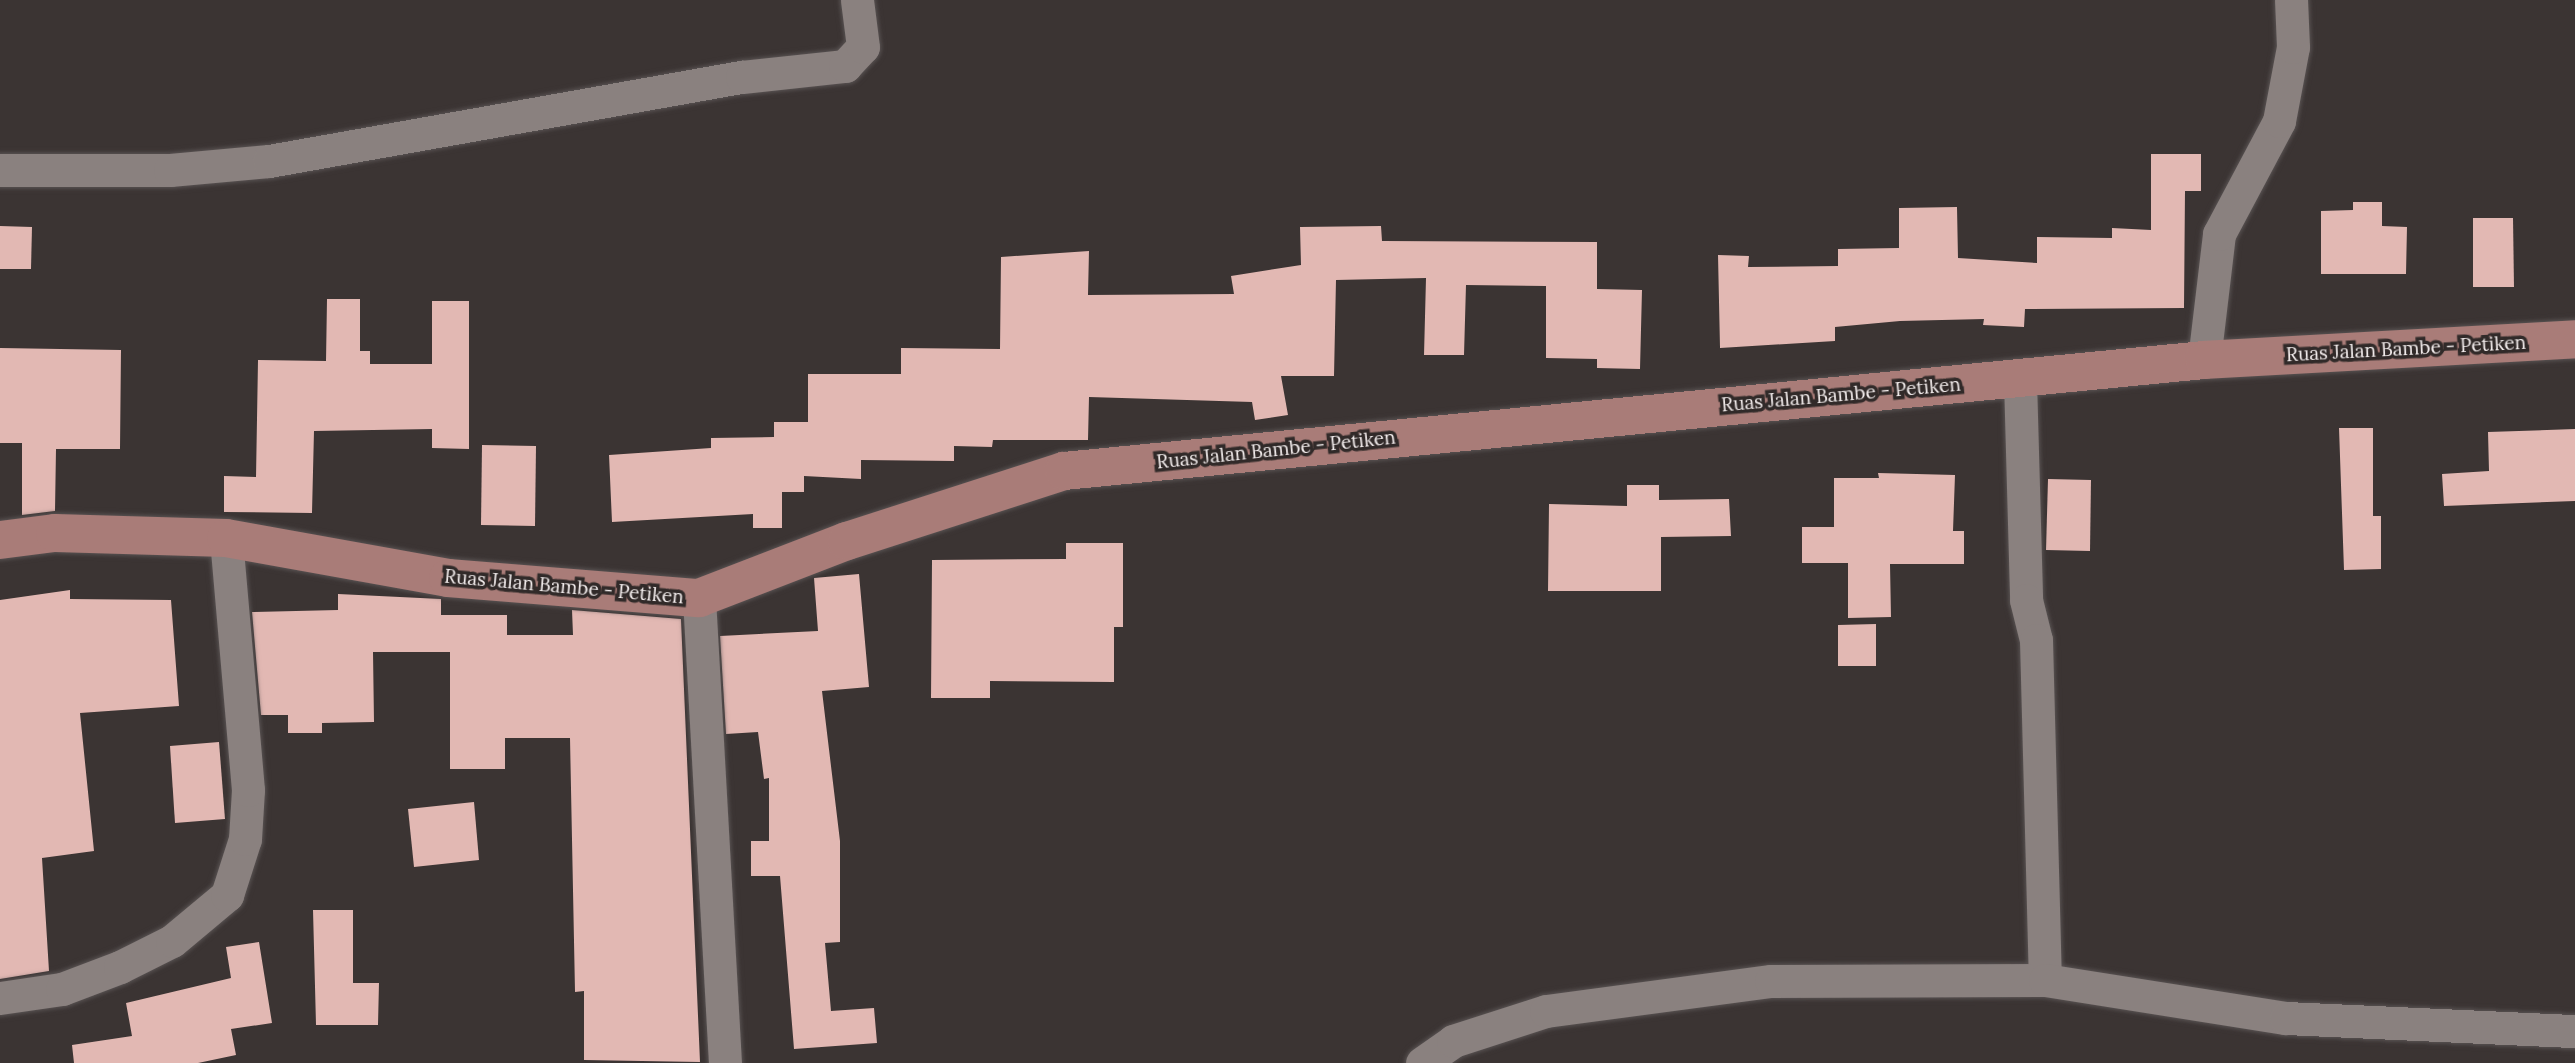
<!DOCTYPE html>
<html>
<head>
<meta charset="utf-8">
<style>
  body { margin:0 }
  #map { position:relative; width:2575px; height:1063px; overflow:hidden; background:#3b3433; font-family:Lora,serif }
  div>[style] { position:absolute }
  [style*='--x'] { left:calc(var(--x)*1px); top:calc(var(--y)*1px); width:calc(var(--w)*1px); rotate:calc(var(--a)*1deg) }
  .building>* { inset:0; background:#e2b8b3 }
  .roads { filter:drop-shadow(0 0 2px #585252) drop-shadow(0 0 2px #585252) }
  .minor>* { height:33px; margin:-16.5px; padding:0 16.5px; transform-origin:16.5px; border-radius:16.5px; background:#8a817f }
  .secondary>* { height:38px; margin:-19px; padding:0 19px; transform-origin:19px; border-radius:19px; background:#a97c78 }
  span { translate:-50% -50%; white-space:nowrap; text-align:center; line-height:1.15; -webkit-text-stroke:7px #312a29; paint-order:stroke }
  .street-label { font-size:19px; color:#f3eded }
</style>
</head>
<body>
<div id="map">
  <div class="building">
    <div style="clip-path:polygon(2151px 154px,2201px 154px,2201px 191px,2185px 191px,2184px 308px,2025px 309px,2024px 327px,1983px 325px,1984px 319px,1900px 321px,1835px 327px,1835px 341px,1720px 348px,1718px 255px,1749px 256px,1748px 267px,1838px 266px,1838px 249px,1899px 248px,1899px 208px,1957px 207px,1958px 258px,2037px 263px,2037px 237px,2112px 238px,2112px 228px,2151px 230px)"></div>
    <div style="clip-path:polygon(2353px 202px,2382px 202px,2382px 226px,2407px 227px,2406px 274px,2321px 274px,2321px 211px,2353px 210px)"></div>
    <div style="clip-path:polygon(2473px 218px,2513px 218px,2514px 287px,2473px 287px)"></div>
    <div style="clip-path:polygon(0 226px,32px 227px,31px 269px,0 269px)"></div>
    <div style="clip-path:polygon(1381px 226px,1382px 241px,1597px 242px,1597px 289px,1642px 290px,1640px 369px,1597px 368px,1597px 359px,1546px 358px,1546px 286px,1466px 285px,1464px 355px,1424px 355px,1426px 278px,1336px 280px,1334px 376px,1281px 376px,1288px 415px,1255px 420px,1252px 402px,1089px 397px,1088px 440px,993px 440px,992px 447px,954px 446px,954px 461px,861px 460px,861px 479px,804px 476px,804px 492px,782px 492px,782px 528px,753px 528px,753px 514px,612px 522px,609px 455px,711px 448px,711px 438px,774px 437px,774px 422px,808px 422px,808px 374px,901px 374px,901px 348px,1000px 349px,1001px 257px,1089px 251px,1088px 295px,1234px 294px,1231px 276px,1301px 265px,1300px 227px)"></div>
    <div style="clip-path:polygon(327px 299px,360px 299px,360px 351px,370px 351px,370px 364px,432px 364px,432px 301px,469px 301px,469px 449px,432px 448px,432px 429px,314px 431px,312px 513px,224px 512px,224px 476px,256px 477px,258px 360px,326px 361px)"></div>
    <div style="clip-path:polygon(0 348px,121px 350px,120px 449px,56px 449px,55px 511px,22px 515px,22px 443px,0 443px)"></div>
    <div style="clip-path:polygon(2339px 428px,2373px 428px,2373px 516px,2381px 516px,2381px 569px,2344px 570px)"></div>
    <div style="clip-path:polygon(2575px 429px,2575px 501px,2444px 506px,2442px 474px,2489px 471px,2488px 432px)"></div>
    <div style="clip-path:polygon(482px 445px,536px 446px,535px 526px,481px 525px)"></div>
    <div style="clip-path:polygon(1878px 473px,1955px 475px,1953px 531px,1964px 531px,1964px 564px,1890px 564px,1891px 617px,1848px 618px,1848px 563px,1802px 563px,1802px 527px,1834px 527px,1834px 478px,1879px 478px)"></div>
    <div style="clip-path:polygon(2048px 479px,2091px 480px,2090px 551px,2046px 550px)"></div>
    <div style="clip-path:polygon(1627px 485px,1659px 485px,1659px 500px,1729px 499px,1731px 536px,1661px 537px,1661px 591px,1548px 591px,1549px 504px,1627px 506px)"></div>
    <div style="clip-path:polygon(1066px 543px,1123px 543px,1123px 627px,1114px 627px,1114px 682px,990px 681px,990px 698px,931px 698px,932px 560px,1066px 559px)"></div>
    <div style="clip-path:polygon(859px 574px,869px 687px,822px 691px,840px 841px,840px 942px,825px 943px,831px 1011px,874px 1008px,877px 1043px,794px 1049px,780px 876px,751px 876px,751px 841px,769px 841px,769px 778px,764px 779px,758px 732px,726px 734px,720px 636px,818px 631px,814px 578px)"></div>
    <div style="clip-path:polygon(70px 590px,70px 599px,171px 600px,179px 706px,80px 713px,94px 851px,42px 858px,49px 971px,0 979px,0 600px)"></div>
    <div style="clip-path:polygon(338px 594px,441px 599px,441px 615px,507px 615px,507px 635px,573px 635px,572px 610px,681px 619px,700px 1062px,584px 1060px,584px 991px,575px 992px,570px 738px,505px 738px,505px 769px,450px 769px,450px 652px,373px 652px,374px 722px,322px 723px,322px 733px,288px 733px,288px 715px,261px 715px,252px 612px,338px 610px)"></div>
    <div style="clip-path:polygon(1876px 624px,1876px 666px,1838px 666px,1838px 625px)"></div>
    <div style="clip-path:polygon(219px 742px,225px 819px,175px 823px,170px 746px)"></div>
    <div style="clip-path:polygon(474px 802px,479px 860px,414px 867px,408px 809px)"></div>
    <div style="clip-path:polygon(313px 910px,353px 910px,353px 983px,379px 983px,378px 1025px,316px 1025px)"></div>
    <div style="clip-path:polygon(259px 942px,272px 1023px,231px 1029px,236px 1055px,198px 1063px,74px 1063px,72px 1045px,132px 1036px,126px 1003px,231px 978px,226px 947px)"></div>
  </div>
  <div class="roads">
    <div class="minor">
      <div style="--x:0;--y:170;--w:170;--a:0"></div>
      <div style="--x:170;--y:170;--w:99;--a:-5.2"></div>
      <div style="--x:269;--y:161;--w:480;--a:-10.1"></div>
      <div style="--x:742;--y:77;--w:104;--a:-6.1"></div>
      <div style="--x:845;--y:66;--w:26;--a:-47"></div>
      <div style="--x:863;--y:47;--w:47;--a:-97.3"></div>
      <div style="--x:2204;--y:360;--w:127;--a:-83.2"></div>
      <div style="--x:2219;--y:234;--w:128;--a:-62"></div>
      <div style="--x:2279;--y:121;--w:75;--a:-79.3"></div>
      <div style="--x:2293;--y:47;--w:47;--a:-92.4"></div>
      <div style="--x:2020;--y:380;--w:220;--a:88.4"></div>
      <div style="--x:2026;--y:600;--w:41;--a:76"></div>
      <div style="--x:2036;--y:640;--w:340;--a:88.5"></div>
      <div style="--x:699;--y:598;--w:466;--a:86.8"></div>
      <div style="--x:0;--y:998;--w:63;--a:-8.3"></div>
      <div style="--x:62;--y:989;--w:62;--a:-20.8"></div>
      <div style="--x:120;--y:967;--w:58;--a:-26.6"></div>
      <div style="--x:172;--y:941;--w:72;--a:-39.9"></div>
      <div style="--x:227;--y:895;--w:59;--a:-72.2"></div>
      <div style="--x:245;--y:839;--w:49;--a:-86.5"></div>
      <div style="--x:248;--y:790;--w:253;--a:-95"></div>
      <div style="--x:1422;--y:1063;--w:38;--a:-35"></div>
      <div style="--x:1453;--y:1041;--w:98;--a:-17.9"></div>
      <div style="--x:1546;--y:1011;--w:227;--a:-7.6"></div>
      <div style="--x:1771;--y:981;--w:274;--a:-0.2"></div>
      <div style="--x:2045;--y:980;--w:244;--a:9"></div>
      <div style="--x:2286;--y:1018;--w:289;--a:2.6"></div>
    </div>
    <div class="secondary">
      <div style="--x:0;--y:540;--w:55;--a:-7.3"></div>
      <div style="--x:55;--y:533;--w:171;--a:1.7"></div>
      <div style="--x:226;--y:538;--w:226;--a:10.2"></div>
      <div style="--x:448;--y:578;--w:252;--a:4.6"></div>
      <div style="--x:699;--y:598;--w:159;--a:-21.1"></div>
      <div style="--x:847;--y:541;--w:228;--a:-17.9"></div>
      <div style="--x:1064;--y:471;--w:1145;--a:-5.56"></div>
      <div style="--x:2204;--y:360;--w:372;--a:-3.2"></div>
    </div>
  </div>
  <div class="street-label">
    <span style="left:2406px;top:349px;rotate:-3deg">Ruas Jalan Bambe - Petiken</span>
    <span style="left:1841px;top:395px;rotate:-5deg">Ruas Jalan Bambe - Petiken</span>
    <span style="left:1276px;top:450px;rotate:-6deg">Ruas Jalan Bambe - Petiken</span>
    <span style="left:564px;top:587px;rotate:5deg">Ruas Jalan Bambe - Petiken</span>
  </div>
</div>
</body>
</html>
